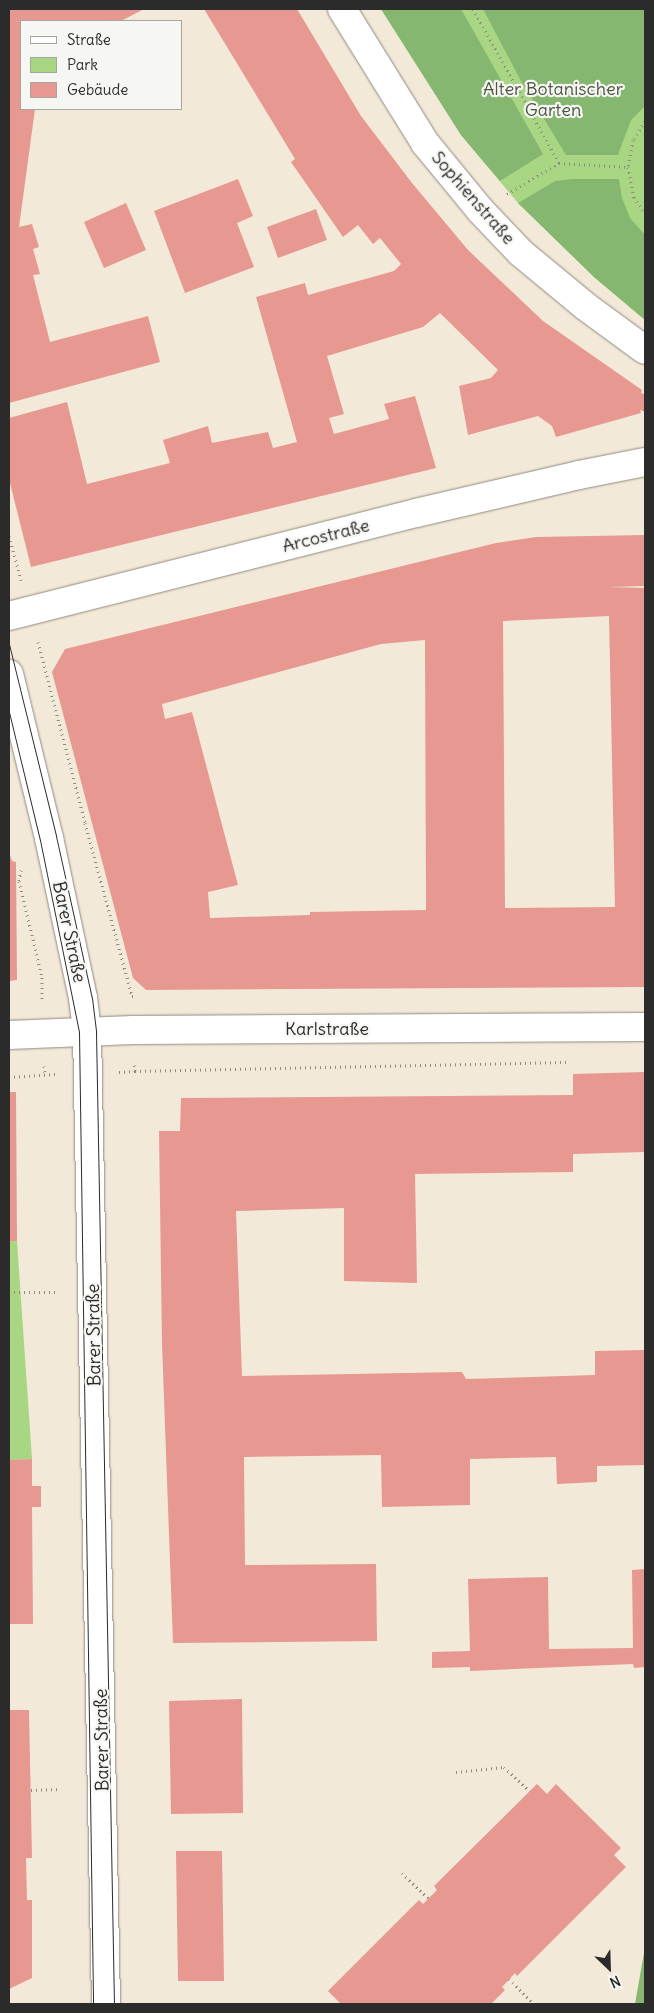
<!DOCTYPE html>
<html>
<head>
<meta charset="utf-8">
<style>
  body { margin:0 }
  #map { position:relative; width:654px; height:2013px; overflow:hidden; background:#f3e9d8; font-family:Delius,sans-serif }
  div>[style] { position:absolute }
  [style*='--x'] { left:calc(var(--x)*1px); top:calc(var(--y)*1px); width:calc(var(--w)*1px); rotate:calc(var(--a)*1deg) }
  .green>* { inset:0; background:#a8d683 }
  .forest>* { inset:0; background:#86b771 }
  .building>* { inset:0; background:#e79890 }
  .path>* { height:3px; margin-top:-1.5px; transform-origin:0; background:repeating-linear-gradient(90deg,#8f8a82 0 1px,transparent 0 5px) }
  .roads { filter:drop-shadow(0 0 1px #8f8a82) drop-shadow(0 0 1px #8f8a82) }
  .minor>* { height:28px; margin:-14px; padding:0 14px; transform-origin:14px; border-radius:14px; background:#fff }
  .tram>* { height:1px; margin:-0.5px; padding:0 0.5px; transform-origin:0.5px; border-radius:0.5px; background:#2b2b2b }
  span { translate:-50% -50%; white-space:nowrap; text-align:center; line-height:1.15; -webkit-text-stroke:4.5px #f6f6f2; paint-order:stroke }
  .park-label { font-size:18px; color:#4a5641 }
  .street-label { font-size:18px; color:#2b2b2b }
  .frame { position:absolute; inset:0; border:10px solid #2b2b2b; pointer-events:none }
  .legend { position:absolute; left:20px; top:20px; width:162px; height:90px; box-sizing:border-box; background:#f6f6f2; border:1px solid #a5a5a2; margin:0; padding:6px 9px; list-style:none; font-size:15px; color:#2b2b2b }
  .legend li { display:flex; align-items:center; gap:10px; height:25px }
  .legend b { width:25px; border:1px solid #a5a5a2 }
  .north { position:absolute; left:584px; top:1943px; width:50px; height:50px; -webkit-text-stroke:4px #f6f6f2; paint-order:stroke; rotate:156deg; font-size:14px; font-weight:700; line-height:20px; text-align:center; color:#2b2b2b }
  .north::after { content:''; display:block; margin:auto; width:18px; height:22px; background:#2b2b2b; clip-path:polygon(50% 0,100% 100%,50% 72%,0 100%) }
</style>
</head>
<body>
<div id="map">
  <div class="green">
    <div style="clip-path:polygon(381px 9px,645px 9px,645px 320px,594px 277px,518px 203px,461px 135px)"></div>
    <div style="clip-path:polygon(9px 1241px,17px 1241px,32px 1459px,9px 1460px)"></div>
  </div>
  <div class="forest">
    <div style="clip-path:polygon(381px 9px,461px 9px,543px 154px,500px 181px,461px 135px)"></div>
    <div style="clip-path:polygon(483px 9px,645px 9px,645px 106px,631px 120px,618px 155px,566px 155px,521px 81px)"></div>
    <div style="clip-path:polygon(572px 179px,619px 179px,622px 198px,630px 218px,645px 235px,645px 320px,594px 277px,518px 203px,555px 181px)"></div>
    <div style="clip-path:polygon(645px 1947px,645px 2004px,635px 2004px)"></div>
  </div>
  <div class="building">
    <div style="clip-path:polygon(9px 9px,144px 9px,121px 21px,21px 21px,21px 109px,35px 109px,19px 227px,32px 224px,39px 247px,33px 249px,40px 274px,33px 275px,50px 342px,148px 316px,160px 362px,9px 403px)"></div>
    <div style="clip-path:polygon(204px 9px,297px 9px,361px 116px,412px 183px,468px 250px,543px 321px,642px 390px,641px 393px,645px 394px,645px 412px,640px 410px,641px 413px,556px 437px,552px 426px,538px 416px,468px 435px,459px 386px,491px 378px,498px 370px,440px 313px,423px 327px,327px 356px,344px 414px,329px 418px,334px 434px,389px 419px,384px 404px,415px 396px,436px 468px,31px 567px,9px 479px,9px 418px,67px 402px,87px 484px,170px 463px,163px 440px,208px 426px,212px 443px,268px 432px,273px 448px,297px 442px,256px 297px,305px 283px,308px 295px,394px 271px,401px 264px,380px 238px,373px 244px,358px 225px,343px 237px,291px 162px,295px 159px)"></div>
    <div style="clip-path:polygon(238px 179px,253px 216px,237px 223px,254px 267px,185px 293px,154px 211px)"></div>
    <div style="clip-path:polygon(126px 203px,146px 250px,104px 268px,84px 222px)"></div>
    <div style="clip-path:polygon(316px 209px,327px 240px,278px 258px,267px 227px)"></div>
    <div style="clip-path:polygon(evenodd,645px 535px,645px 586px,608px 587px,645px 588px,645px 987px,146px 990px,133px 978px,52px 672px,65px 649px,496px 543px,536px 537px,645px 535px,609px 616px,615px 907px,505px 908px,503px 621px,609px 616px,645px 535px,425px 640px,426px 910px,310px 912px,310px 915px,210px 918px,208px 892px,238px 885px,192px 712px,165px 719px,162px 704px,381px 644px,425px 640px)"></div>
    <div style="clip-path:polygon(9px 852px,12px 861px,16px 862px,17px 980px,9px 981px)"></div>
    <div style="clip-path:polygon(645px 1072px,645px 1152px,573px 1154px,573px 1172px,415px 1174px,417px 1283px,344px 1281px,344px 1208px,236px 1211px,242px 1376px,462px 1372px,466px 1379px,595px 1375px,595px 1351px,645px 1350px,645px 1465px,597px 1466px,597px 1482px,557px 1484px,556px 1457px,470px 1459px,470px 1505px,382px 1507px,381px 1455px,244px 1457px,245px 1565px,376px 1564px,377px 1641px,173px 1643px,162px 1344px,159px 1131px,180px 1131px,181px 1098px,573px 1095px,573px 1074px)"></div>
    <div style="clip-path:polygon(9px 1092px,16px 1092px,17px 1241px,9px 1241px)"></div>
    <div style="clip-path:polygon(32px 1459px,32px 1486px,41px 1486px,41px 1507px,32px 1507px,33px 1624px,9px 1624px,9px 1460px)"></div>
    <div style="clip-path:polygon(645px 1569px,645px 1667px,634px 1668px,633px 1664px,470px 1671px,470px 1667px,432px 1668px,432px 1652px,470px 1651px,468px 1579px,548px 1577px,549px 1649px,633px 1648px,632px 1570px)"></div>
    <div style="clip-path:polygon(242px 1699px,243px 1813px,171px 1814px,169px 1701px)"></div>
    <div style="clip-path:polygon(9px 1710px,29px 1710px,32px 1858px,26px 1858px,27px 1900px,32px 1900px,32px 1978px,9px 1989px)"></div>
    <div style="clip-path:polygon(537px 1784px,547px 1794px,556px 1784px,621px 1848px,614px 1855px,626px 1867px,517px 1976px,515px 1973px,502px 1987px,505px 1990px,491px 2004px,341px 2004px,328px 1991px,419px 1900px,423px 1904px,437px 1890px,434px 1886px)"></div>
    <div style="clip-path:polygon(176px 1851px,222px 1851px,224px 1981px,178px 1981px)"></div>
  </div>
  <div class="path">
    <div style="--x:473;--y:9;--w:176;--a:60.8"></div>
    <div style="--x:645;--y:121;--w:22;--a:122"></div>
    <div style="--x:633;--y:140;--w:27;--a:100"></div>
    <div style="--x:628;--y:167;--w:31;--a:79"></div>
    <div style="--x:634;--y:197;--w:20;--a:57"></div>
    <div style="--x:507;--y:194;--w:61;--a:-30.8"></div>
    <div style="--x:559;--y:163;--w:69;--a:3.3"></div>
    <div style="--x:9;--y:536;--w:46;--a:74.7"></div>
    <div style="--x:38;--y:642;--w:187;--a:75.4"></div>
    <div style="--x:85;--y:823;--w:179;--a:74.8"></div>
    <div style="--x:132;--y:996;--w:3;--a:0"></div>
    <div style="--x:21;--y:870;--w:11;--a:100"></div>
    <div style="--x:19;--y:881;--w:99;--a:76.5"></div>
    <div style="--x:42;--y:977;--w:22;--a:90"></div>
    <div style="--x:44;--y:1066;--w:8;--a:83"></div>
    <div style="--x:135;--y:1071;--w:431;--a:-1.2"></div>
    <div style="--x:119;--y:1072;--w:16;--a:-4"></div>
    <div style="--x:135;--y:1071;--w:8;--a:-97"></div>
    <div style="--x:9;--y:1077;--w:47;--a:-3.7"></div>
    <div style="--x:9;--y:1292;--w:46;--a:0"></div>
    <div style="--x:456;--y:1772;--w:48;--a:-5.9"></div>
    <div style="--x:504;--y:1767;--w:35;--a:43"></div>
    <div style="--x:31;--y:1790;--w:30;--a:-2"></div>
    <div style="--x:402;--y:1873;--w:37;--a:44"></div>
    <div style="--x:509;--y:1979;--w:35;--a:45"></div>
  </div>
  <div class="roads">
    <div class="minor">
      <div style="--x:342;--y:9;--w:158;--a:58.2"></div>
      <div style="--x:425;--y:143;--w:87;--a:50.6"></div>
      <div style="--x:480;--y:210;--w:59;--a:46.4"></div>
      <div style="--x:521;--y:253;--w:83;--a:39.6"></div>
      <div style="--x:585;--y:306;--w:74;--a:36.3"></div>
      <div style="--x:9;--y:616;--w:420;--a:-14.2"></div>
      <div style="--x:416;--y:513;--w:167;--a:-13.1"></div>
      <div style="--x:579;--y:475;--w:67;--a:-11.1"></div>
      <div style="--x:9;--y:674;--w:169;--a:76.3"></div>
      <div style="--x:49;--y:838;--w:164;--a:78"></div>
      <div style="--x:83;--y:998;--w:34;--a:83"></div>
      <div style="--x:87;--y:1032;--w:972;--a:88.88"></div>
      <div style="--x:9;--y:1035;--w:124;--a:-2.3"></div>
      <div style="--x:133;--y:1030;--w:512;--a:-0.34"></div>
    </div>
  </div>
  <div class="tram">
    <div style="--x:9;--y:644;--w:198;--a:76.2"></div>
    <div style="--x:56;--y:836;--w:166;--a:77.5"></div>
    <div style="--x:92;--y:998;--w:34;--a:83"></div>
    <div style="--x:96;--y:1032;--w:972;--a:88.94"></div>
    <div style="--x:9;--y:712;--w:132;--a:76.4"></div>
    <div style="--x:40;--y:840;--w:196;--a:78.5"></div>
    <div style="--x:79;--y:1032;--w:972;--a:89.17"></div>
  </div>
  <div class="park-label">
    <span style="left:553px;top:100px">Alter Botanischer<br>Garten</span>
  </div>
  <div class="street-label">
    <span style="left:473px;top:198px;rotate:49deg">Sophienstraße</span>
    <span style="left:326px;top:536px;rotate:-14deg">Arcostraße</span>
    <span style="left:69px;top:932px;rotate:78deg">Barer Straße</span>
    <span style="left:327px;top:1029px">Karlstraße</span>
    <span style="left:94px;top:1335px;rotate:-91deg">Barer Straße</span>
    <span style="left:102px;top:1740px;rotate:-91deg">Barer Straße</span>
  </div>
  <div class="frame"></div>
  <ul class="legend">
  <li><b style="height:6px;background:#fff"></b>Straße</li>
  <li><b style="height:14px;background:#a8d683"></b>Park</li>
  <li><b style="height:14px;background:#e79890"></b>Gebäude</li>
  </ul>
  <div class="north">N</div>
</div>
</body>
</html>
